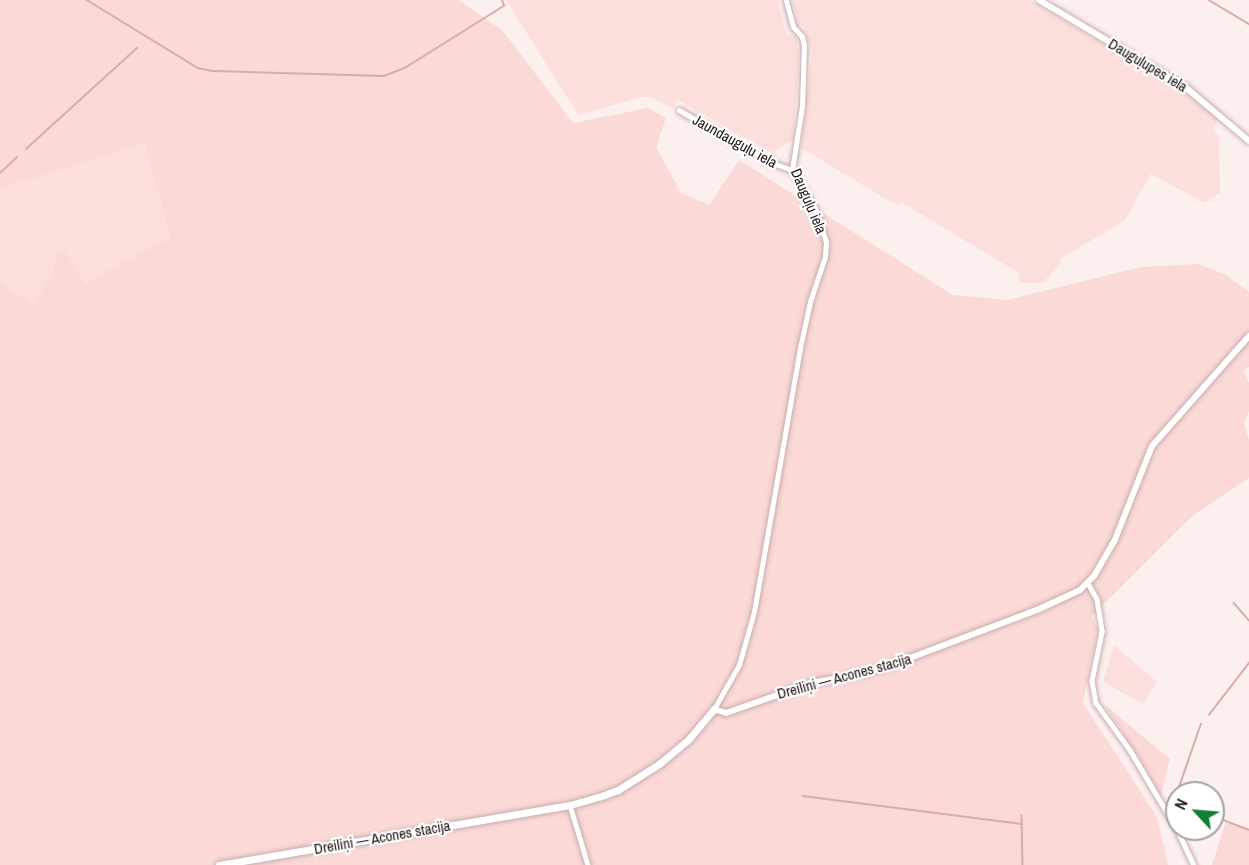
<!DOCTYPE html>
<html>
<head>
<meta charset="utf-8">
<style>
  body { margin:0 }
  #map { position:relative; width:1249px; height:865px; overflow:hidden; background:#fcf0ef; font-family:"Archivo Narrow",sans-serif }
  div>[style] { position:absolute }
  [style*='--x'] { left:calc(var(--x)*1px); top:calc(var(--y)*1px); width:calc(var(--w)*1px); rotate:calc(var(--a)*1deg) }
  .built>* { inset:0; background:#fcdfdc }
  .green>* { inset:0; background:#fad9d7 }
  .stream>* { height:1.5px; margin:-0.75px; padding:0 0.75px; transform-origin:0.75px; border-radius:0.75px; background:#d9aca9 }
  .roads { filter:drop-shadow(0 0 2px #c8adac) drop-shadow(0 0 2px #c8adac) }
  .minor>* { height:4.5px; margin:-2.25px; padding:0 2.25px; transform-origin:2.25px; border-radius:2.25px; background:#fff }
  .tertiary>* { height:6px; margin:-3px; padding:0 3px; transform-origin:3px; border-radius:3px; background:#fff }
  .secondary>* { height:7px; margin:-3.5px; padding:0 3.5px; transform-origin:3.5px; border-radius:3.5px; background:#fff }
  span { translate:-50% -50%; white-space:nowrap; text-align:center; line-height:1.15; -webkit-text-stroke:4.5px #fff; paint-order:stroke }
  .street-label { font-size:15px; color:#1f1615 }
  .north { position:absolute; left:1165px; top:781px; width:60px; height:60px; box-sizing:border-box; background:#fff; border:2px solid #a5a2a1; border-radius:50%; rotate:296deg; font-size:16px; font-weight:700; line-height:24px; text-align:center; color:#1f1615 }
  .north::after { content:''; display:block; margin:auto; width:21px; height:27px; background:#107e33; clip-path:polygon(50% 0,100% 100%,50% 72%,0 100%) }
</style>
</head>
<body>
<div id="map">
  <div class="built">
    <div style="clip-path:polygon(506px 0,778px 0,786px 34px,796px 36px,799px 57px,793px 140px,772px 153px,678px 100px,673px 109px,652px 97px,641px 97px,578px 115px)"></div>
    <div style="clip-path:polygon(793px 0,1029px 0,1186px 94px,1217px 118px,1214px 132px,1219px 136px,1220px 193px,1205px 203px,1151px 174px,1124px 221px,1060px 259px,1061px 263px,1043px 283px,1020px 283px,1019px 273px,901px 202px,898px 206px,801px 148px,812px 52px,803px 26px,798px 25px)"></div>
    <div style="clip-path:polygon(144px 142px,170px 238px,107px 273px,33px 304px,0 282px,0 189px,28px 180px,26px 173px)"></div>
    <div style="clip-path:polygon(1114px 645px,1157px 682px,1143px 704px,1103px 682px)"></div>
  </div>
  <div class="green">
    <div style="clip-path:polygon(0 0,459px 0,503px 31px,573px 123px,648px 108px,666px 118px,656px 147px,681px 193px,709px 205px,739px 160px,953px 295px,1007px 300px,1141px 267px,1199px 264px,1226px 275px,1249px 292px,1249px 367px,1243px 370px,1249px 383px,1249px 411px,1244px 423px,1249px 440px,1249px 478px,1191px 517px,1092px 616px,1098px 630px,1083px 703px,1157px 817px,1168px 865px,0 865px,0 282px,33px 304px,53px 274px,56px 255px,64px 250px,85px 283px,170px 238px,144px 142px,0 189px)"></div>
    <div style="clip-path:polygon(1105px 705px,1170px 759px,1161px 795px,1132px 747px)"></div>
    <div style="clip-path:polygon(1226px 821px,1249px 829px,1249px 865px,1212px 865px)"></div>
  </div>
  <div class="stream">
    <div style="--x:87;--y:0;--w:130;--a:31.5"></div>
    <div style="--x:198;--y:68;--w:16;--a:11"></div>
    <div style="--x:214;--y:71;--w:170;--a:1.7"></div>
    <div style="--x:384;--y:76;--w:22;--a:-21"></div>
    <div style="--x:405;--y:68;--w:117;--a:-32.1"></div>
    <div style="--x:504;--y:6;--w:6;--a:-108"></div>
    <div style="--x:1209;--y:0;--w:47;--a:31"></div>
    <div style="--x:26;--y:149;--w:150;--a:-42.3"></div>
    <div style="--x:0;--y:173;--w:23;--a:-43"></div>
    <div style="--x:1234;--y:603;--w:23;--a:49"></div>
    <div style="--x:1209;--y:715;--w:66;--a:-52.4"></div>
    <div style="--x:803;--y:796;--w:221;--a:7.3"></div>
    <div style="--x:1177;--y:801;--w:5;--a:-101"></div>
    <div style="--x:1176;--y:796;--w:76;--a:-70.9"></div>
    <div style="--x:1022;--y:815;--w:50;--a:88.9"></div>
    <div style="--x:1213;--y:816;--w:39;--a:21"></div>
  </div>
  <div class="roads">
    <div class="minor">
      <div style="--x:679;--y:110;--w:108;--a:29.4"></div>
      <div style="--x:773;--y:163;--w:20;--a:20"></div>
      <div style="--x:1088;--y:583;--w:18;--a:61"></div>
      <div style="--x:1097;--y:599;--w:33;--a:81"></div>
      <div style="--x:1102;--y:632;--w:50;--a:101.5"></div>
      <div style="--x:1092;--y:681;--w:22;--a:80"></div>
      <div style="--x:1096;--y:703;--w:58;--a:54.1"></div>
      <div style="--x:1130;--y:750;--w:92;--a:59.3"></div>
      <div style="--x:714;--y:709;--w:51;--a:-60.4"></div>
      <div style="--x:739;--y:665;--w:55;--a:-74.2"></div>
      <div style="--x:754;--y:612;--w:268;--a:-80.1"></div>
      <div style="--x:800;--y:348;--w:47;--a:-77.7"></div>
      <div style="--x:810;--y:302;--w:47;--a:-71.6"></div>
      <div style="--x:825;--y:257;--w:15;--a:-86"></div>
      <div style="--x:826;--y:242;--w:35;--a:-108"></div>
      <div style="--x:815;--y:209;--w:45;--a:-120.5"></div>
      <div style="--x:792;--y:170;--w:65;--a:-81.1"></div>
      <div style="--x:802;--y:106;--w:60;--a:-88.1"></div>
      <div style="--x:804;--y:46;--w:9;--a:-103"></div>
      <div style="--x:802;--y:37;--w:13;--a:-132"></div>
      <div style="--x:793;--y:27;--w:28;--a:-105"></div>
      <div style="--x:570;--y:805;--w:63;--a:73.3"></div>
      <div style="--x:1177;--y:829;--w:40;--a:65"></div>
    </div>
    <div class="tertiary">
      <div style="--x:1039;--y:0;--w:169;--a:30.7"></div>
      <div style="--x:1184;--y:86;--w:85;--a:40.2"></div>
      <div style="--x:714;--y:709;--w:13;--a:18"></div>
      <div style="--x:726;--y:713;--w:90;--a:-19.4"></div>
      <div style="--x:811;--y:683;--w:52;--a:-10"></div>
      <div style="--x:862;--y:674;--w:34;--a:-17"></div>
      <div style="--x:894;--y:664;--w:153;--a:-20.7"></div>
      <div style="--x:1037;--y:610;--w:47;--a:-24.9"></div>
      <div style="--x:1080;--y:590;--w:20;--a:-45"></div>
      <div style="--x:1094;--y:576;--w:39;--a:-60"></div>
      <div style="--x:1114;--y:542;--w:103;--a:-68.4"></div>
      <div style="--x:1152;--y:446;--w:147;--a:-48.6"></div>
    </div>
    <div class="secondary">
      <div style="--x:219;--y:865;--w:356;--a:-9.7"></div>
      <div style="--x:570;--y:805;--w:35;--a:-16"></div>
      <div style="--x:604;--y:795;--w:15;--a:-20"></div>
      <div style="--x:618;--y:790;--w:49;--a:-32.4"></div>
      <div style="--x:659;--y:764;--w:38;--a:-40"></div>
      <div style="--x:688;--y:740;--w:40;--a:-50"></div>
    </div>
  </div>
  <div class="street-label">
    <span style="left:1148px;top:65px;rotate:31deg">Dauguļupes iela</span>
    <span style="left:735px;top:141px;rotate:29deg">Jaundauguļu iela</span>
    <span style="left:809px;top:201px;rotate:67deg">Dauguļu iela</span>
    <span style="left:844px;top:676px;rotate:-15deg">Dreiliņi — Acones stacija</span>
    <span style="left:382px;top:837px;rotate:-10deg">Dreiliņi — Acones stacija</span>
  </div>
  <div class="north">N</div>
</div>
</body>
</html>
